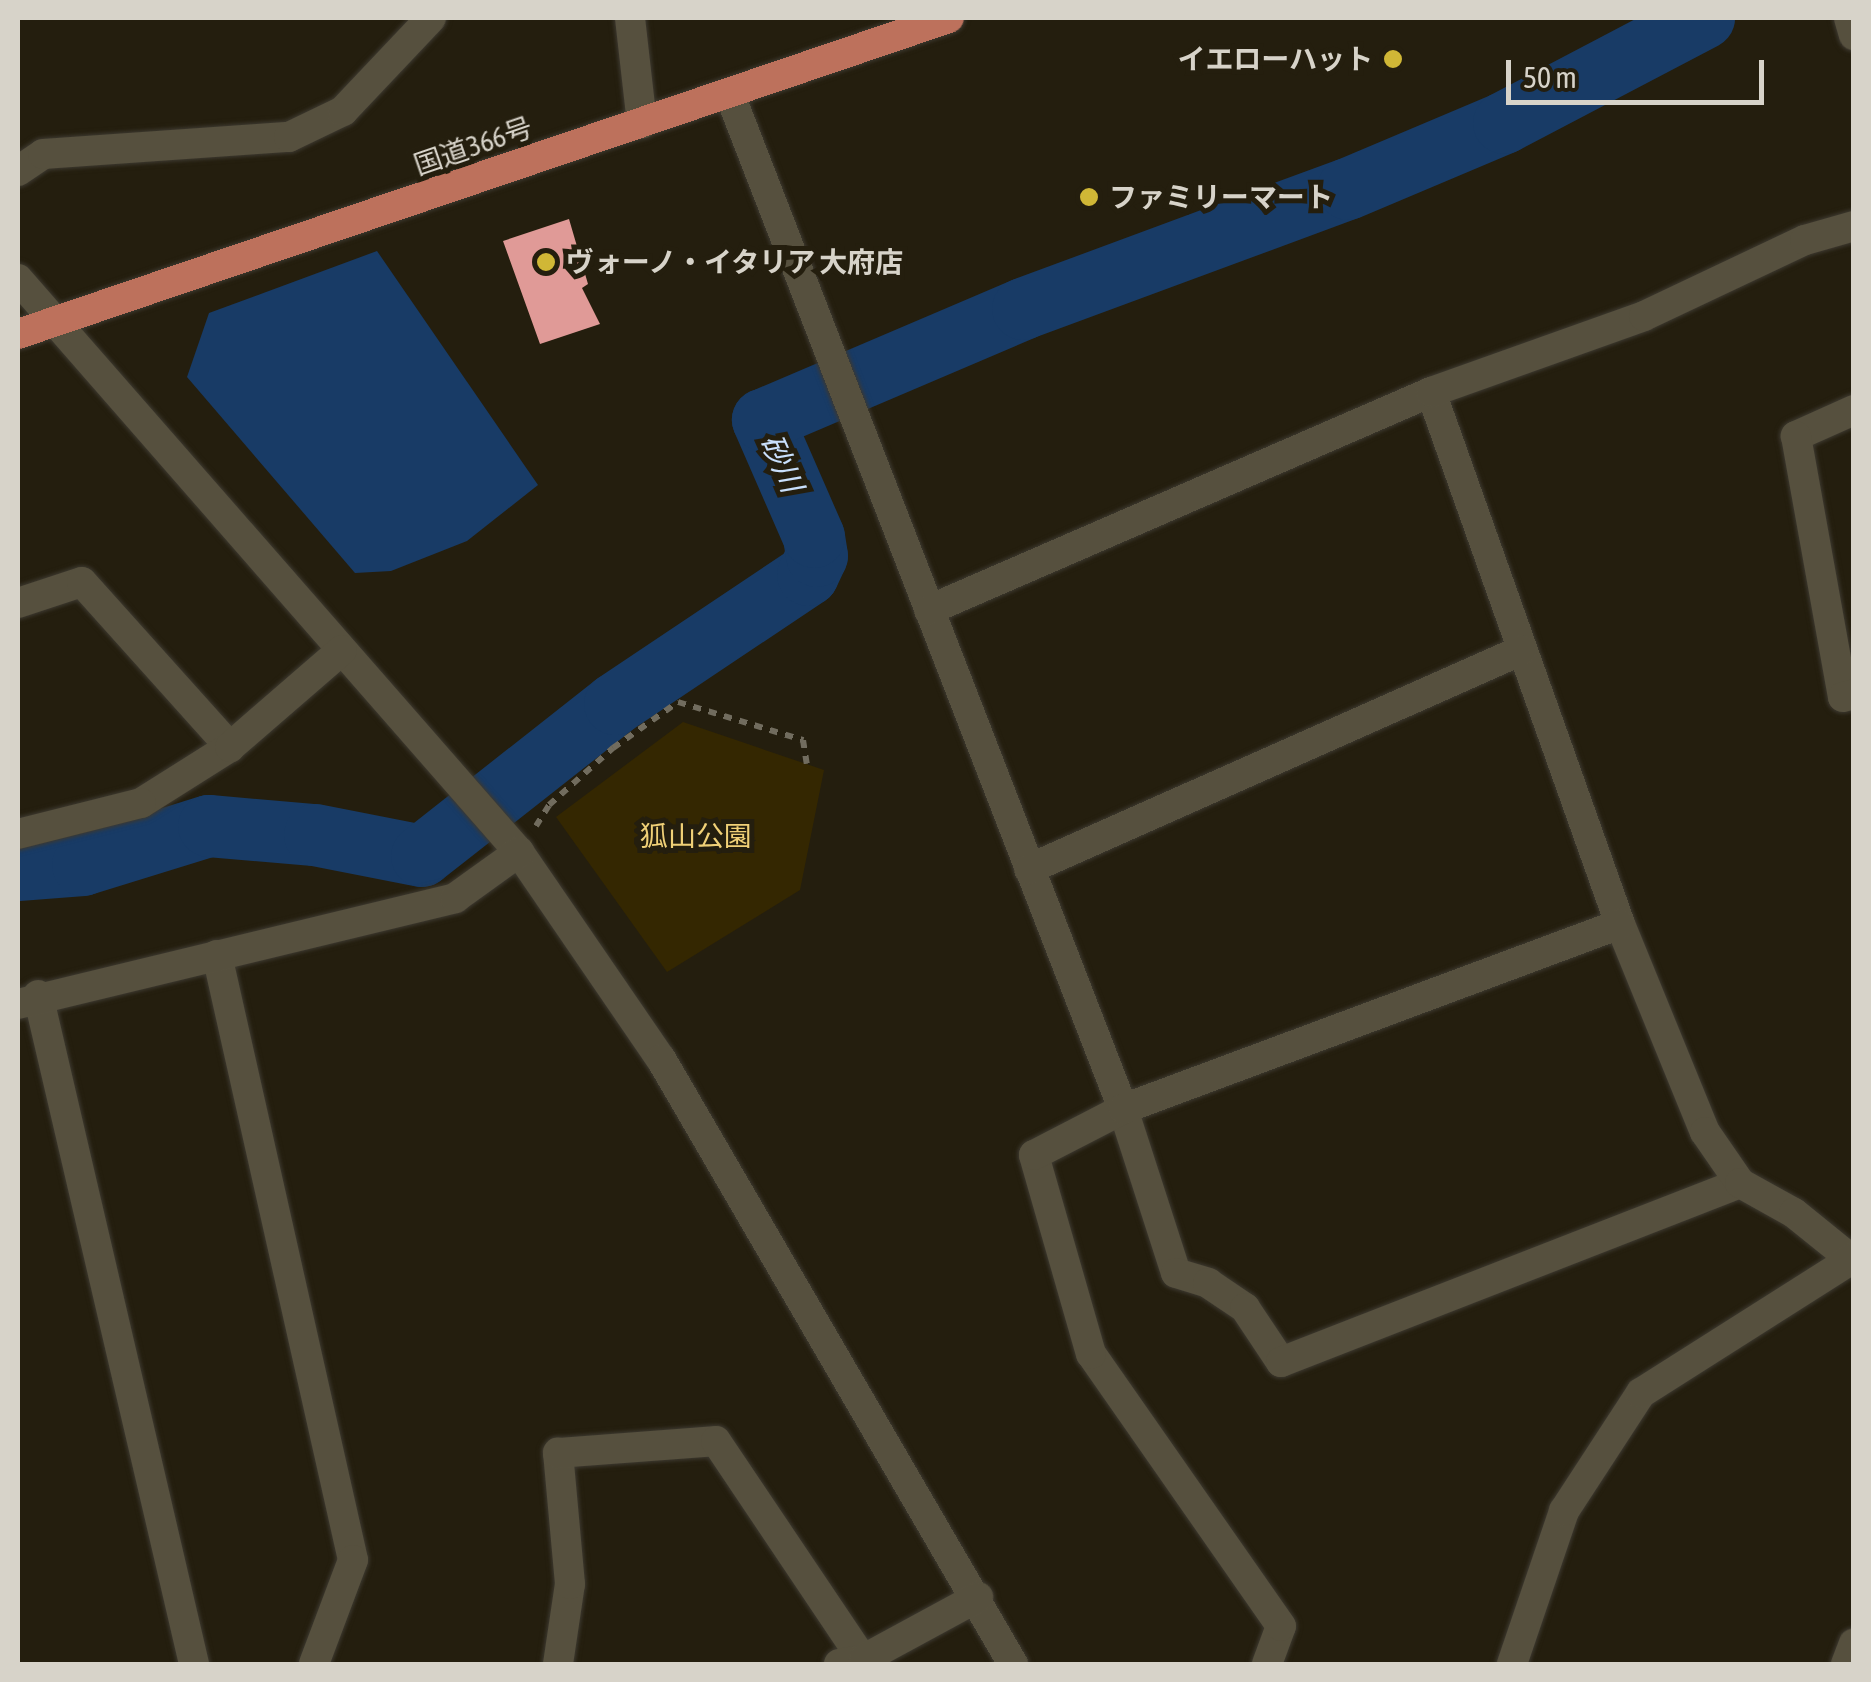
<!DOCTYPE html>
<html>
<head>
<meta charset="utf-8">
<style>
  body { margin:0 }
  #map { position:relative; width:1871px; height:1682px; overflow:hidden; background:#241e0e; font-family:"Asap Condensed","Noto Sans JP",sans-serif }
  div>[style] { position:absolute }
  [style*='--x'] { left:calc(var(--x)*1px); top:calc(var(--y)*1px); width:calc(var(--w)*1px); rotate:calc(var(--a)*1deg) }
  .green>* { inset:0; background:#342701 }
  .water>* { inset:0; background:#183b66 }
  .river>* { height:62px; margin:-31px; padding:0 31px; transform-origin:31px; border-radius:31px; background:#183b66 }
  .building>* { inset:0; background:#e09a97 }
  .path>* { height:6px; margin-top:-3px; transform-origin:0; background:repeating-linear-gradient(90deg,#716c5e 0 8px,transparent 0 16px) }
  .roads { filter:drop-shadow(0 0 2px #3d3930) drop-shadow(0 0 2px #3d3930) }
  .minor>* { height:30px; margin:-15px; padding:0 15px; transform-origin:15px; border-radius:15px; background:#56503e }
  .highway>* { height:30px; margin:-15px; padding:0 15px; transform-origin:15px; border-radius:15px; background:#bd715c }
  .dots>* { width:28px; height:28px; translate:-50% -50%; box-sizing:border-box; border:5px solid #241e0e; border-radius:50% }
  span { translate:-50% -50%; white-space:nowrap; text-align:center; line-height:1.15; -webkit-text-stroke:10px #241e0e; paint-order:stroke }
  .poi-label { font-size:28px; color:#d7d3c9; font-weight:700 }
  .right { translate:-100% -50%; text-align:right }
  .left { translate:0 -50%; text-align:left }
  .street-label { font-size:28px; color:#d7d3c9 }
  .park-label { font-size:28px; color:#f0d077 }
  .water-label { font-size:30px; color:#c9e0fc; font-style:italic }
  .frame { position:absolute; inset:0; border:20px solid #d7d3c9; pointer-events:none }
  .scale { position:absolute; left:1506px; top:60px; width:258px; height:45px; box-sizing:border-box; border:5px solid #d7d3c9; border-top:0; padding-left:12px; font-size:30px; line-height:35px; white-space:nowrap; color:#d7d3c9; -webkit-text-stroke:8px #241e0e; paint-order:stroke }
</style>
</head>
<body>
<div id="map">
  <div class="green">
    <div style="clip-path:polygon(683px 722px,824px 770px,800px 890px,667px 972px,556px 817px)"></div>
  </div>
  <div class="water">
    <div style="clip-path:polygon(377px 251px,538px 485px,467px 541px,391px 571px,355px 573px,187px 377px,209px 313px)"></div>
  </div>
  <div class="river">
    <div style="--x:18;--y:870;--w:65;--a:-4.4"></div>
    <div style="--x:83;--y:865;--w:132;--a:-17.2"></div>
    <div style="--x:209;--y:826;--w:106;--a:4.9"></div>
    <div style="--x:315;--y:835;--w:109;--a:11.1"></div>
    <div style="--x:422;--y:856;--w:246;--a:-38.2"></div>
    <div style="--x:615;--y:704;--w:232;--a:-33.8"></div>
    <div style="--x:808;--y:575;--w:21;--a:-65"></div>
    <div style="--x:817;--y:556;--w:19;--a:-99"></div>
    <div style="--x:814;--y:537;--w:128;--a:-113.6"></div>
    <div style="--x:763;--y:420;--w:283;--a:-23.1"></div>
    <div style="--x:1023;--y:309;--w:346;--a:-20.3"></div>
    <div style="--x:1348;--y:189;--w:169;--a:-22.9"></div>
    <div style="--x:1504;--y:123;--w:226;--a:-27.7"></div>
  </div>
  <div class="building">
    <div style="clip-path:polygon(569px 219px,588px 284px,582px 288px,600px 324px,540px 344px,503px 241px)"></div>
  </div>
  <div class="path">
    <div style="--x:536;--y:826;--w:25;--a:-58"></div>
    <div style="--x:549;--y:805;--w:86;--a:-41.7"></div>
    <div style="--x:613;--y:748;--w:80;--a:-35.3"></div>
    <div style="--x:678;--y:702;--w:131;--a:16.9"></div>
    <div style="--x:803;--y:740;--w:24;--a:81"></div>
  </div>
  <div class="roads">
    <div class="minor">
      <div style="--x:630;--y:18;--w:106;--a:83.5"></div>
      <div style="--x:1849;--y:18;--w:18;--a:74"></div>
      <div style="--x:730;--y:95;--w:1087;--a:68.81"></div>
      <div style="--x:1123;--y:1109;--w:172;--a:72.1"></div>
      <div style="--x:1176;--y:1273;--w:34;--a:17"></div>
      <div style="--x:1208;--y:1283;--w:45;--a:34"></div>
      <div style="--x:1245;--y:1308;--w:65;--a:56.3"></div>
      <div style="--x:1281;--y:1362;--w:493;--a:-21.3"></div>
      <div style="--x:18;--y:171;--w:30;--a:-34"></div>
      <div style="--x:43;--y:154;--w:247;--a:-4"></div>
      <div style="--x:289;--y:137;--w:60;--a:-25.7"></div>
      <div style="--x:343;--y:111;--w:128;--a:-46.6"></div>
      <div style="--x:18;--y:279;--w:761;--a:48.84"></div>
      <div style="--x:519;--y:852;--w:251;--a:55.6"></div>
      <div style="--x:661;--y:1059;--w:700;--a:59.81"></div>
      <div style="--x:1431;--y:392;--w:565;--a:70.44"></div>
      <div style="--x:1620;--y:924;--w:225;--a:67.8"></div>
      <div style="--x:1705;--y:1132;--w:62;--a:55.5"></div>
      <div style="--x:1740;--y:1183;--w:62;--a:29.1"></div>
      <div style="--x:1794;--y:1213;--w:73;--a:38.9"></div>
      <div style="--x:1854;--y:410;--w:64;--a:155.9"></div>
      <div style="--x:1796;--y:436;--w:265;--a:79.8"></div>
      <div style="--x:1843;--y:697;--w:11;--a:-15"></div>
      <div style="--x:18;--y:603;--w:67;--a:-18.2"></div>
      <div style="--x:82;--y:582;--w:222;--a:48.1"></div>
      <div style="--x:230;--y:747;--w:105;--a:147.8"></div>
      <div style="--x:141;--y:803;--w:127;--a:165.9"></div>
      <div style="--x:929;--y:610;--w:547;--a:-23.47"></div>
      <div style="--x:1431;--y:392;--w:226;--a:-19.6"></div>
      <div style="--x:1644;--y:316;--w:178;--a:-25.3"></div>
      <div style="--x:1805;--y:240;--w:51;--a:-15.9"></div>
      <div style="--x:230;--y:747;--w:148;--a:-40.9"></div>
      <div style="--x:1029;--y:869;--w:539;--a:-23.95"></div>
      <div style="--x:217;--y:955;--w:620;--a:77.33"></div>
      <div style="--x:353;--y:1560;--w:111;--a:110.6"></div>
      <div style="--x:38;--y:995;--w:687;--a:76.87"></div>
      <div style="--x:18;--y:1004;--w:450;--a:-13.6"></div>
      <div style="--x:455;--y:898;--w:79;--a:-35.7"></div>
      <div style="--x:558;--y:1664;--w:81;--a:-81.5"></div>
      <div style="--x:570;--y:1584;--w:132;--a:-95.2"></div>
      <div style="--x:558;--y:1453;--w:158;--a:-4.3"></div>
      <div style="--x:716;--y:1441;--w:269;--a:56.1"></div>
      <div style="--x:839;--y:1664;--w:25;--a:-11"></div>
      <div style="--x:864;--y:1659;--w:130;--a:-28.5"></div>
      <div style="--x:1267;--y:1664;--w:40;--a:-69.8"></div>
      <div style="--x:1281;--y:1626;--w:332;--a:-124.9"></div>
      <div style="--x:1091;--y:1354;--w:207;--a:-106"></div>
      <div style="--x:1034;--y:1155;--w:100;--a:-27.3"></div>
      <div style="--x:1123;--y:1109;--w:530;--a:-20.42"></div>
      <div style="--x:1512;--y:1664;--w:162;--a:-71.2"></div>
      <div style="--x:1564;--y:1511;--w:141;--a:-56.9"></div>
      <div style="--x:1641;--y:1393;--w:252;--a:-32.4"></div>
      <div style="--x:1846;--y:1664;--w:22;--a:-69"></div>
    </div>
    <div class="highway">
      <div style="--x:18;--y:334;--w:983;--a:-18.75"></div>
    </div>
  </div>
  <div class="dots">
    <div style="left:1393px;top:59px;background:#d0b736"></div>
    <div style="left:1089px;top:197px;background:#d0b736"></div>
    <div style="left:546px;top:262px;background:#d0b736"></div>
  </div>
  <div class="poi-label">
    <span class="right" style="left:1373px;top:59px">イエローハット</span>
    <span class="left" style="left:1109px;top:197px">ファミリーマート</span>
    <span class="left" style="left:566px;top:262px">ヴォーノ・イタリア 大府店</span>
  </div>
  <div class="street-label">
    <span style="left:473px;top:146px;rotate:-19deg">国道366号</span>
  </div>
  <div class="park-label">
    <span style="left:696px;top:836px">狐山公園</span>
  </div>
  <div class="water-label">
    <span style="left:782px;top:463px;rotate:66deg">砂川</span>
  </div>
  <div class="frame"></div>
  <div class="scale">50 m</div>
</div>
</body>
</html>
